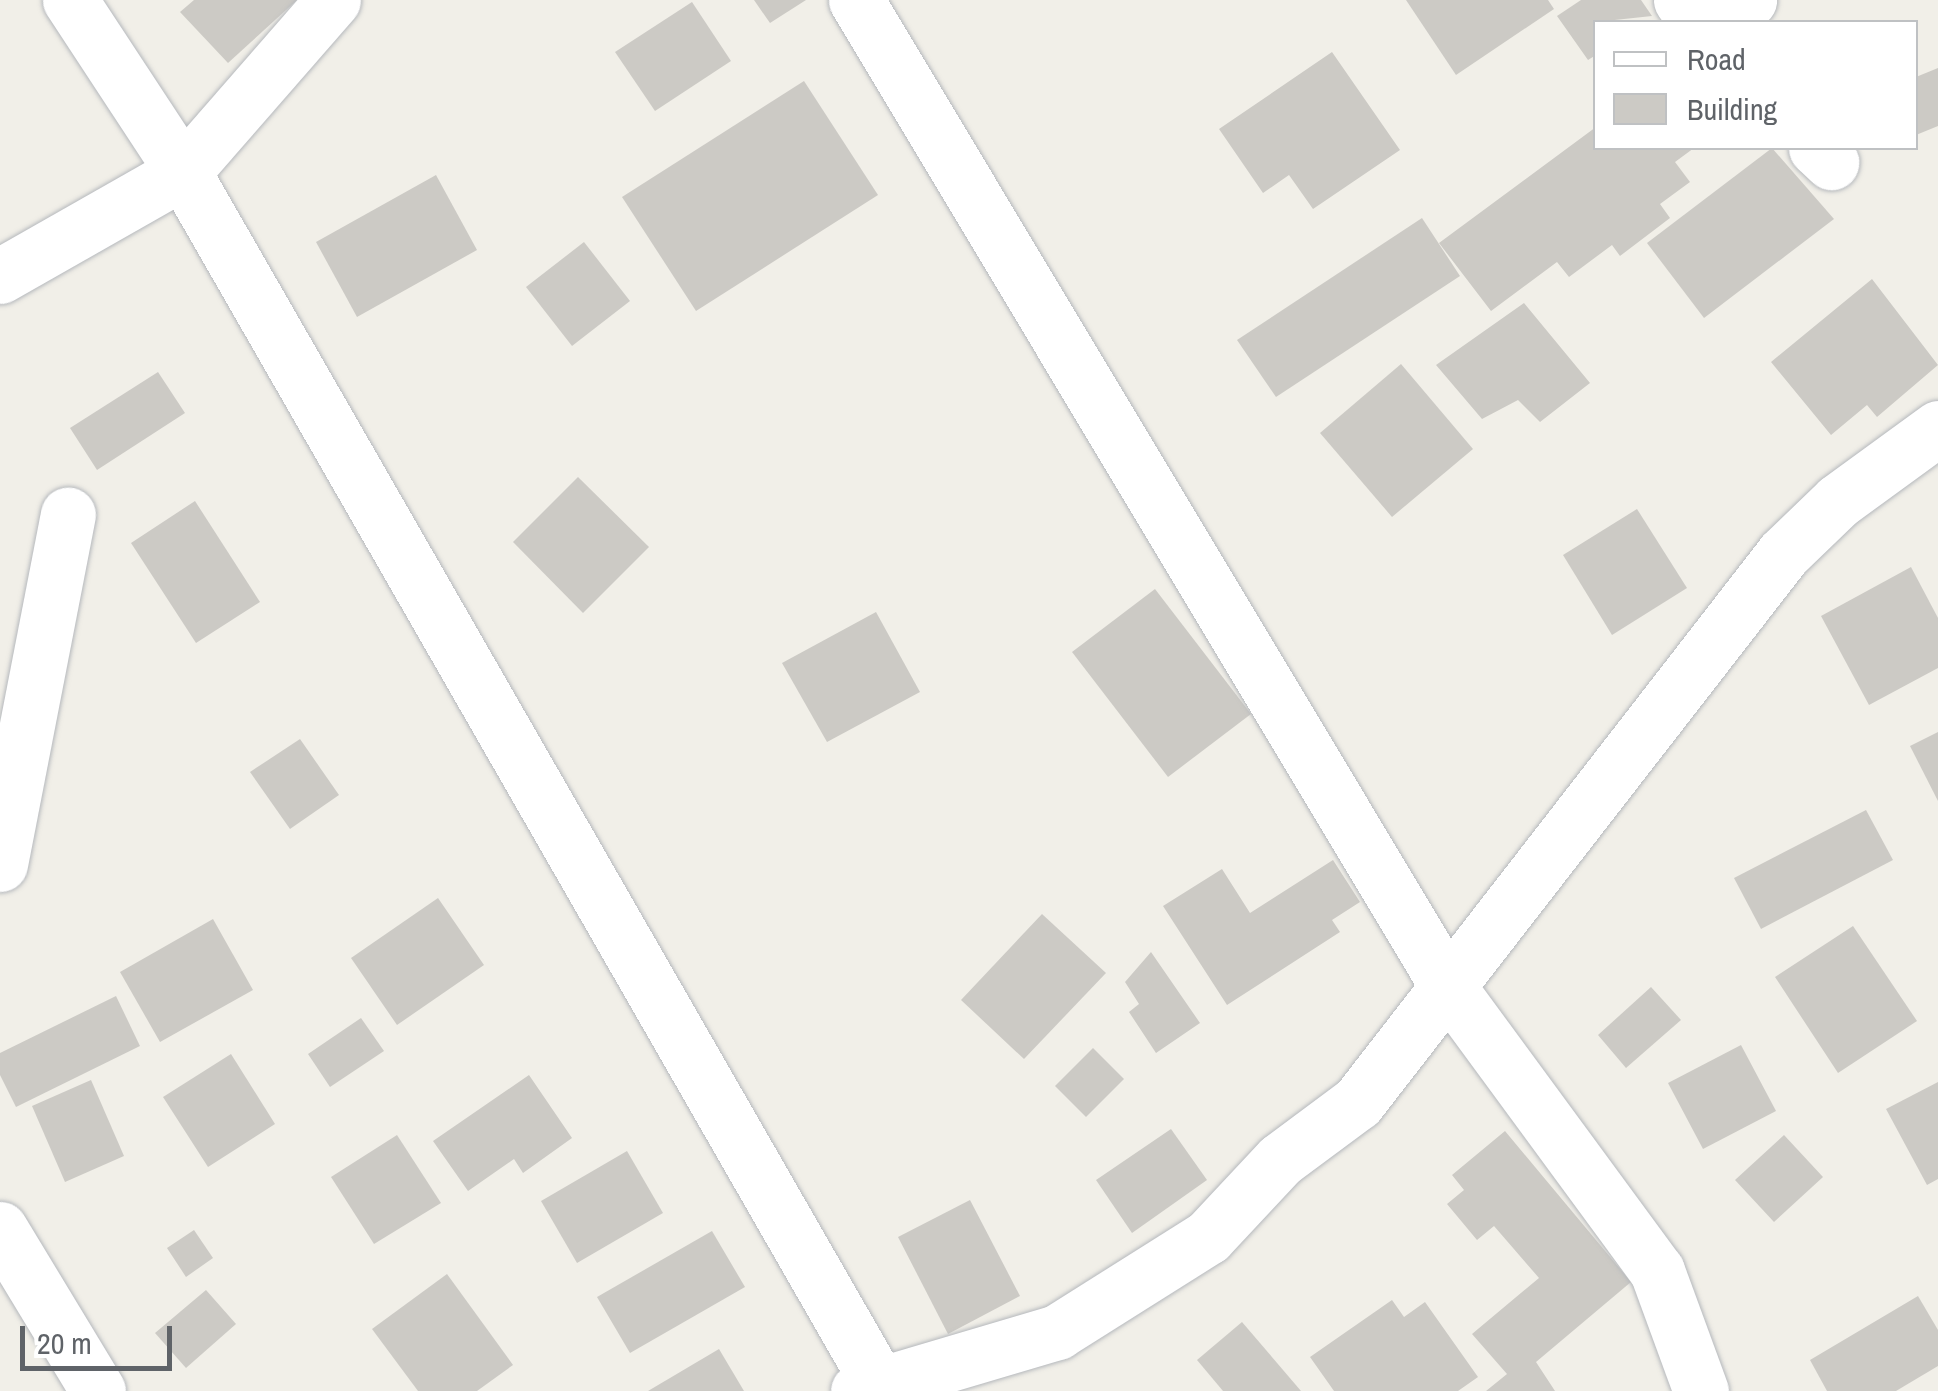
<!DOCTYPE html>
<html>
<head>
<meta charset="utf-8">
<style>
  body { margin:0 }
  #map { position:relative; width:1938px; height:1391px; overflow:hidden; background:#f1efe8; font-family:"Archivo Narrow",sans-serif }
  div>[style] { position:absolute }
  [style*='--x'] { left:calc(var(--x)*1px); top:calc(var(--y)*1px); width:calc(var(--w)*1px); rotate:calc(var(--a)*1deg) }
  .building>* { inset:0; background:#cccac5 }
  .roads { filter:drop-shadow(0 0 2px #b5b8bc) drop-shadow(0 0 2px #b5b8bc) }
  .minor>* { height:55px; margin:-27.5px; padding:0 27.5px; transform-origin:27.5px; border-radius:27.5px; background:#fff }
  span { translate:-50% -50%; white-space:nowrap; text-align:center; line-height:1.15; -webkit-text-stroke:8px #fff; paint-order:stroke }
  .legend { position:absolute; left:1593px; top:20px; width:325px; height:130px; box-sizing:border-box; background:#fff; border:2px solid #bfc1c3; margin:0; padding:12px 18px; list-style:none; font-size:30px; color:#5f6368 }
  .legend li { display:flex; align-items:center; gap:20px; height:50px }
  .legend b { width:50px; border:2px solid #bfc1c3 }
  .scale { position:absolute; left:20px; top:1326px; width:152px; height:45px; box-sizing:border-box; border:5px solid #5f6368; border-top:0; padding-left:12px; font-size:30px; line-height:35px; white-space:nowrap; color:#5f6368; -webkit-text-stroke:8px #fff; paint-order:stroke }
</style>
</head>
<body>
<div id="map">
  <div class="building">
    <div style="clip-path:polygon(194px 0,297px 0,228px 63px,180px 12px)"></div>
    <div style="clip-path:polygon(754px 0,806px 0,770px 23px)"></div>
    <div style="clip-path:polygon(1406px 0,1548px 0,1554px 9px,1456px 75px)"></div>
    <div style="clip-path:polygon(1581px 0,1641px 0,1652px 16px,1596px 22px,1596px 55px,1588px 60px,1557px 16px)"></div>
    <div style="clip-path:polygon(692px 2px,731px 61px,655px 111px,615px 52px)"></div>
    <div style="clip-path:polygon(1332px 52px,1400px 150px,1313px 209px,1289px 175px,1263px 193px,1219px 129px)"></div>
    <div style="clip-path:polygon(1938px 68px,1938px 126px,1916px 135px,1916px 77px)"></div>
    <div style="clip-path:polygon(804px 81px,878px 195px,696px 311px,622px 197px)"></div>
    <div style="clip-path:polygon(1596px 127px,1596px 148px,1694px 148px,1675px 162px,1690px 182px,1660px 204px,1670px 218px,1620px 256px,1612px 245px,1569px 277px,1557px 262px,1491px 311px,1439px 243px)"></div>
    <div style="clip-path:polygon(1772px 148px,1834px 219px,1704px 318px,1647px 243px)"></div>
    <div style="clip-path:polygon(436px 175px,477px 250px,357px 317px,316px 242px)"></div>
    <div style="clip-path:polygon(1422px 218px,1460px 276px,1276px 397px,1237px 340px)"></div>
    <div style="clip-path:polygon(584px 242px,630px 301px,572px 346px,526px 287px)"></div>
    <div style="clip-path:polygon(1872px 279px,1938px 365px,1877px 417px,1867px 405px,1831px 435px,1771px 362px)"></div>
    <div style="clip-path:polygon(1524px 303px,1590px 383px,1540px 422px,1518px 400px,1482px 419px,1436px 365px)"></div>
    <div style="clip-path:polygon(1401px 364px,1473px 449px,1392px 517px,1320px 433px)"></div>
    <div style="clip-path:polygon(158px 372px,185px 413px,97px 470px,70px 428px)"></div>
    <div style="clip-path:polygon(578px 477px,649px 547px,583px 613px,513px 542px)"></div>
    <div style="clip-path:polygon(195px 501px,260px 602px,196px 643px,131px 543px)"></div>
    <div style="clip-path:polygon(1637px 509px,1687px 588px,1612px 635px,1563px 555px)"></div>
    <div style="clip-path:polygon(1911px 567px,1938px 618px,1938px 668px,1869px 705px,1821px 616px)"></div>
    <div style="clip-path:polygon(1155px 589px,1251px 714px,1168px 777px,1072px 652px)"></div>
    <div style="clip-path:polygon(876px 612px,920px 692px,827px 742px,782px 663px)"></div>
    <div style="clip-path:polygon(1938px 732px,1938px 801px,1910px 746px)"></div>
    <div style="clip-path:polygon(300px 739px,339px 795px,290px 829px,250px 772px)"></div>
    <div style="clip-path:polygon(1866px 810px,1893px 860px,1761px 929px,1734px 878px)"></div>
    <div style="clip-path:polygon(1333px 860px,1360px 902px,1332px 920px,1340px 932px,1227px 1005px,1163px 906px,1222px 869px,1250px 913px)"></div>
    <div style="clip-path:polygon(438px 898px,484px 965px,397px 1025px,351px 958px)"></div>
    <div style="clip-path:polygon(1042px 914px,1106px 973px,1024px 1059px,961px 1000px)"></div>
    <div style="clip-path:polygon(213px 919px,253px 990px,160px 1042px,120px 972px)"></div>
    <div style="clip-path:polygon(1853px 926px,1917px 1021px,1838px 1073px,1775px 977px)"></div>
    <div style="clip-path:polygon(1151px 952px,1200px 1023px,1156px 1053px,1129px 1012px,1139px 1004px,1125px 982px)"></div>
    <div style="clip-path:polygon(1651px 987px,1681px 1020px,1626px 1068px,1598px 1035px)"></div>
    <div style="clip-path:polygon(116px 996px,140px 1046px,16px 1107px,0 1075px,0 1053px)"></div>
    <div style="clip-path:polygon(361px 1018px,384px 1051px,330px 1087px,308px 1054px)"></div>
    <div style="clip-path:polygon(1741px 1045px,1776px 1111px,1703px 1149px,1668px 1083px)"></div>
    <div style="clip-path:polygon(1093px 1048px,1124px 1079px,1086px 1117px,1055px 1086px)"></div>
    <div style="clip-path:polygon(231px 1054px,275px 1124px,208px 1167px,163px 1097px)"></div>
    <div style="clip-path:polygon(529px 1075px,572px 1138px,523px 1173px,514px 1159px,468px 1191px,433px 1141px)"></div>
    <div style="clip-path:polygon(91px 1080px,124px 1156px,65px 1182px,32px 1106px)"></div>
    <div style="clip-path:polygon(1938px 1082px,1938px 1179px,1927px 1185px,1886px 1109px)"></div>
    <div style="clip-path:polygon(1171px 1129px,1207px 1180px,1132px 1233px,1096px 1180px)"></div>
    <div style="clip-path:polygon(1505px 1131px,1631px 1282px,1536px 1362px,1555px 1391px,1486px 1391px,1507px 1374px,1472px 1334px,1539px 1278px,1494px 1226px,1477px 1240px,1447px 1204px,1464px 1190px,1452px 1175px)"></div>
    <div style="clip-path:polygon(397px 1135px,441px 1203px,374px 1244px,331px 1177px)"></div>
    <div style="clip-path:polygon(1784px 1135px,1823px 1177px,1774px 1222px,1735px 1180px)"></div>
    <div style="clip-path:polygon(627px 1151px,663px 1213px,577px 1263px,541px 1201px)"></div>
    <div style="clip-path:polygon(970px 1200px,1020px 1296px,948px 1334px,898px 1237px)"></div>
    <div style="clip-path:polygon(194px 1230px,213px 1258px,186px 1277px,167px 1248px)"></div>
    <div style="clip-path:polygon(712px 1231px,745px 1287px,630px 1353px,597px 1297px)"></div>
    <div style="clip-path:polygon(447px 1274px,513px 1365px,477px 1391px,418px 1391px,372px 1329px)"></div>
    <div style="clip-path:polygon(206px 1290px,236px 1324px,186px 1368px,155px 1333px)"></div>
    <div style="clip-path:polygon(1918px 1296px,1938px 1330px,1938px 1366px,1896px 1391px,1827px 1391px,1810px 1360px)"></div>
    <div style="clip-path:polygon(1392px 1300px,1404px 1317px,1425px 1302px,1478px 1377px,1458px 1391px,1334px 1391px,1310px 1357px)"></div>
    <div style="clip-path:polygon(1242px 1322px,1301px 1391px,1223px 1391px,1197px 1360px)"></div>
    <div style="clip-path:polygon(719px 1349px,744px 1391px,648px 1391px)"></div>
  </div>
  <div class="roads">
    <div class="minor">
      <div style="--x:70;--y:0;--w:206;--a:56.7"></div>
      <div style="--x:183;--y:172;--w:1394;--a:60.14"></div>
      <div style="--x:856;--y:0;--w:1147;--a:59.05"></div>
      <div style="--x:1446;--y:984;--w:356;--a:53.7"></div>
      <div style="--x:1657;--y:1271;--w:128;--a:69.9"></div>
      <div style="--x:1681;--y:0;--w:27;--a:54"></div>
      <div style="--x:1722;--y:22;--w:35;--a:-39"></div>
      <div style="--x:1816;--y:148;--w:21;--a:43"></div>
      <div style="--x:0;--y:276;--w:210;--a:-29.6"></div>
      <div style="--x:183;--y:172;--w:228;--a:-48.9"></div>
      <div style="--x:0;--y:864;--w:356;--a:-79"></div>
      <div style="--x:0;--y:1229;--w:189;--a:58.8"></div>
      <div style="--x:858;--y:1391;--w:208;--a:-16.5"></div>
      <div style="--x:1057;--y:1332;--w:178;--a:-32.2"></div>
      <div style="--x:1208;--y:1237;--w:105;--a:-46.9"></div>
      <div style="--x:1280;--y:1160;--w:97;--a:-36.6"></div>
      <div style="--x:1358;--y:1102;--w:693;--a:-52.2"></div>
      <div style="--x:1783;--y:554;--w:76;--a:-43.9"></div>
      <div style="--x:1838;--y:501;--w:124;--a:-36.1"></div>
    </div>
  </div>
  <ul class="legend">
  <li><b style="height:12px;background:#fff"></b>Road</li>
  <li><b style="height:28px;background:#cccac5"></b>Building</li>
  </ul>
  <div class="scale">20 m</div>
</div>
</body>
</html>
